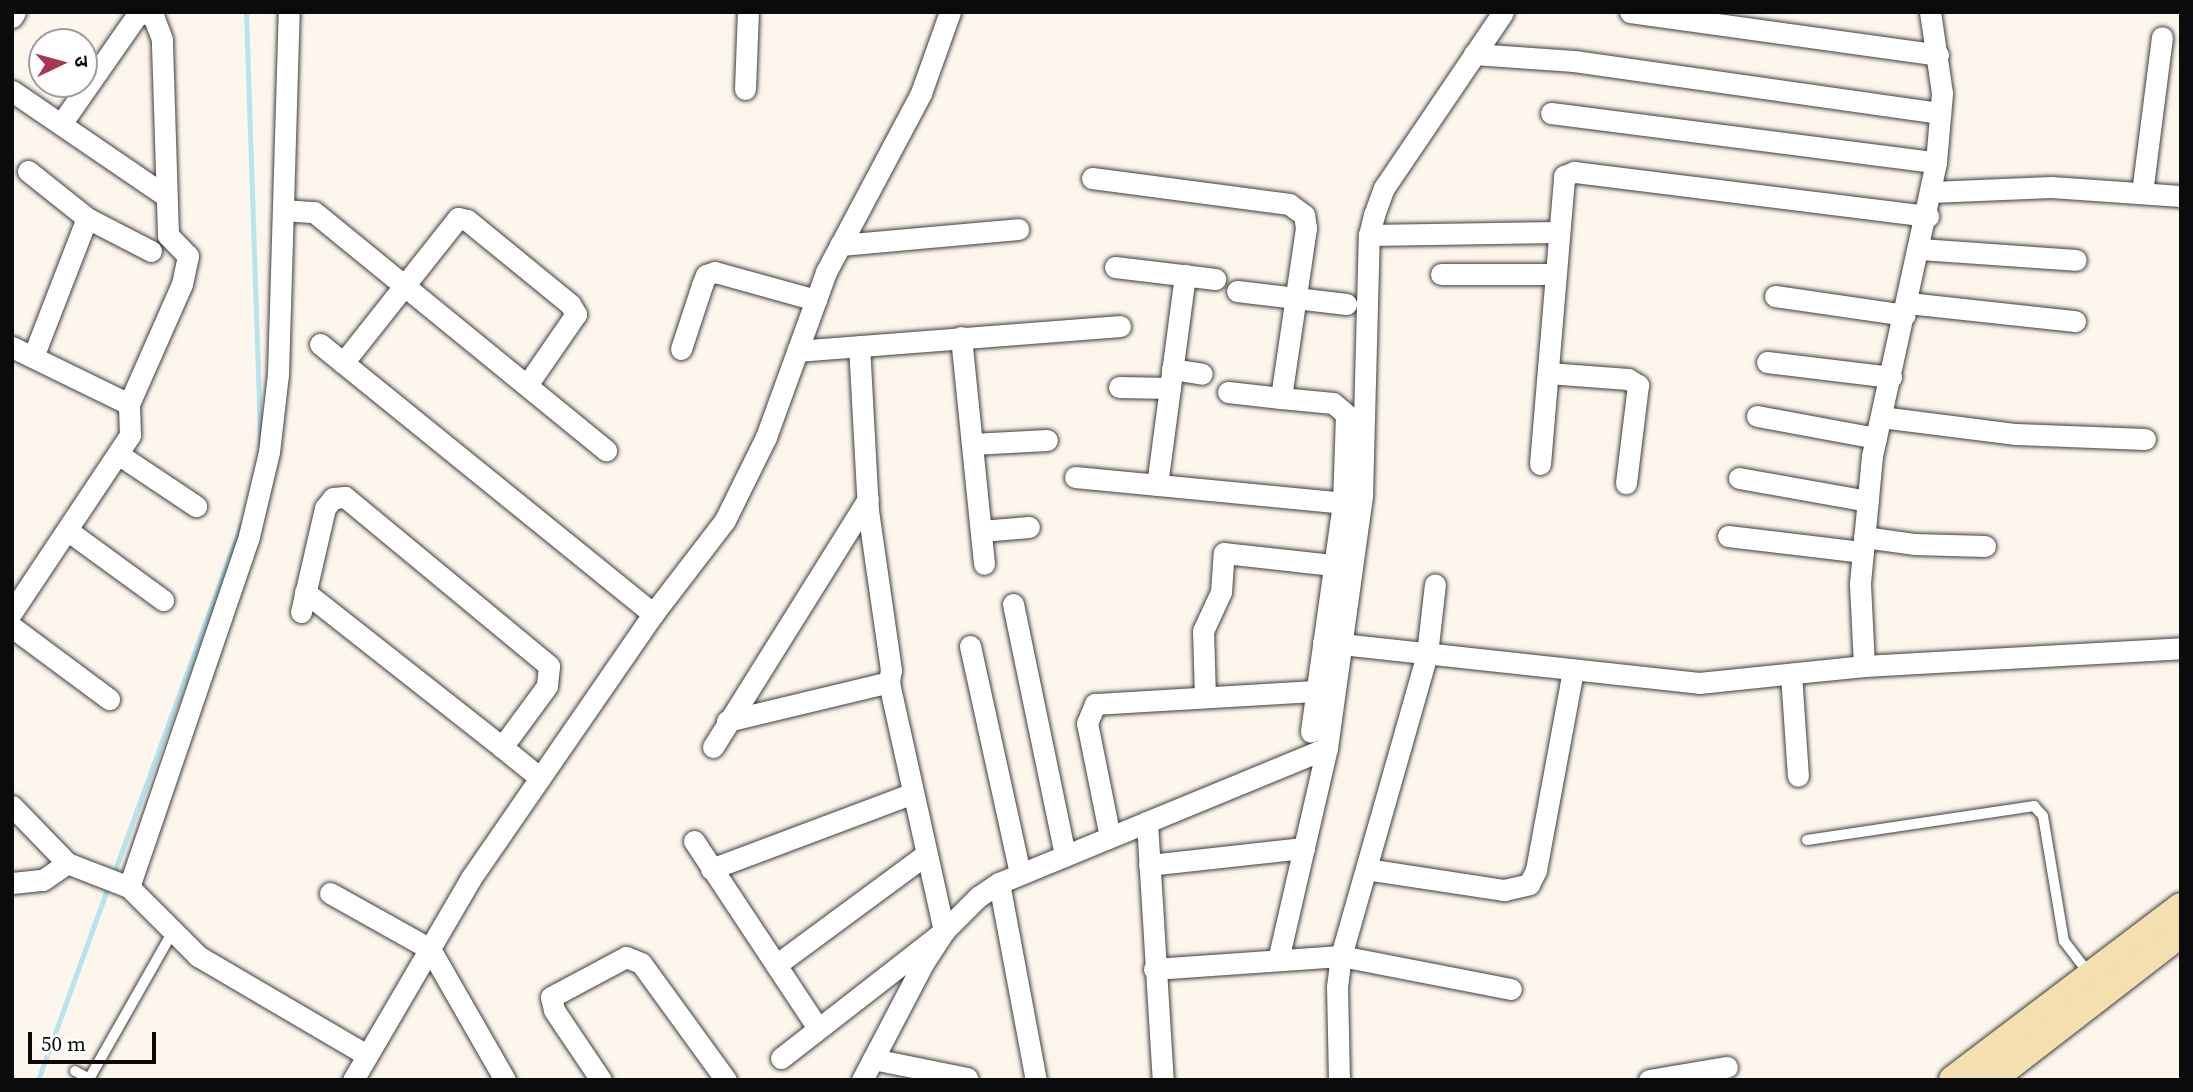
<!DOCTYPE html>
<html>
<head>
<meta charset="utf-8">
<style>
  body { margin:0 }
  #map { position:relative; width:2193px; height:1092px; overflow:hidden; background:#fcf6ec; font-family:"Source Serif 4","Noto Sans Devanagari",serif }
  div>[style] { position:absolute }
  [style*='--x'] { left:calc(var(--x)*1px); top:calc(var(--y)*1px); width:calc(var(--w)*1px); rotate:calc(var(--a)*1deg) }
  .stream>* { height:5px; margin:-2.5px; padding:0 2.5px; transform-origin:2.5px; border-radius:2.5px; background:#b7e4ed }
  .roads { filter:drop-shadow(0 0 2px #3e3e3e) drop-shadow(0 0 2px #3e3e3e) }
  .lane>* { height:10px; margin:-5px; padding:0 5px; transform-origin:5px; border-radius:5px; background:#fff }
  .street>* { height:21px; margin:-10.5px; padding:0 10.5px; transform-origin:10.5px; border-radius:10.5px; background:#fff }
  .secondary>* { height:28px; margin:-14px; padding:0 14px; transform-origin:14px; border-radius:14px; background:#f4dfaf }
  span { translate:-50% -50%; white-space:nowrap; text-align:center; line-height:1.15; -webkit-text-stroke:7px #fff; paint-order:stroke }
  .frame { position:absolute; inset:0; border:14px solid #0b0b0b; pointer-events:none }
  .north { position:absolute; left:28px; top:28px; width:70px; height:70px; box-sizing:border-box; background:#fff; border:2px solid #9d9d9d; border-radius:50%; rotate:85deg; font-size:19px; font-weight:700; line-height:28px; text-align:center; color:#0b0b0b }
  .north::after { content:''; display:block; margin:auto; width:24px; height:32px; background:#a83652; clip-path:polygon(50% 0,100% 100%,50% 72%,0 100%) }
  .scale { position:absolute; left:28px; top:1032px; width:128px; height:32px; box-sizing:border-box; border:4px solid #0b0b0b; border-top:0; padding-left:9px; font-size:21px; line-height:24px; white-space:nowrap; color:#0b0b0b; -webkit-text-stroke:5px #fff; paint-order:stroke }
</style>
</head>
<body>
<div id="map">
  <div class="stream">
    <div style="--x:246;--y:12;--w:431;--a:88.1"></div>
    <div style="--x:113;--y:875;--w:375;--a:-69.9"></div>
    <div style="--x:38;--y:1080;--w:208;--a:-70.1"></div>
  </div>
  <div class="roads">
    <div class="lane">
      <div style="--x:1807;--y:840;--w:230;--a:-8.5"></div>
      <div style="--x:2034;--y:806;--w:13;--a:48"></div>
      <div style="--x:2043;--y:816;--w:127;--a:80.5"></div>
      <div style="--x:2064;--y:941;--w:43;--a:52.6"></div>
      <div style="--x:75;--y:1071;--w:18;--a:29"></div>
      <div style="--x:89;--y:1079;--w:168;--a:-60.4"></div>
    </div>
    <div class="street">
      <div style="--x:1630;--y:12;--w:311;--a:7.9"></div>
      <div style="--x:12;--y:17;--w:6;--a:-59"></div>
      <div style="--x:1474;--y:54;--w:100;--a:4"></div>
      <div style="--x:1574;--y:61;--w:370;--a:8.1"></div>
      <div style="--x:745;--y:89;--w:77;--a:-87.8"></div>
      <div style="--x:12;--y:91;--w:186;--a:34.3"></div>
      <div style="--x:1551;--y:113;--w:388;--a:7.3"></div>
      <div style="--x:61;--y:124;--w:136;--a:-55.1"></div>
      <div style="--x:28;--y:171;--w:75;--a:38.5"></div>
      <div style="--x:87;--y:218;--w:72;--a:27.3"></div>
      <div style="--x:1092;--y:178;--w:199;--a:7.5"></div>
      <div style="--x:1289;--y:204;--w:19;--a:36"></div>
      <div style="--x:1304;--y:215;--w:13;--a:81"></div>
      <div style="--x:1306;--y:228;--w:172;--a:98.4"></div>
      <div style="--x:1281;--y:398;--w:52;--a:5.5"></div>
      <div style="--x:1333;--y:403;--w:17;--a:40"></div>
      <div style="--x:1346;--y:414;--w:89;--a:91.9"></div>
      <div style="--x:1931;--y:192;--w:120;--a:-2.4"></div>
      <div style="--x:2051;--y:187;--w:130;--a:4"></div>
      <div style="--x:2142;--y:193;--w:157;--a:-82.7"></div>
      <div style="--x:283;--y:210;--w:31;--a:4"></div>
      <div style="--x:314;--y:212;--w:377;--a:39.2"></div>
      <div style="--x:1369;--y:235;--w:188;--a:-0.9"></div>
      <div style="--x:840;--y:245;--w:179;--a:-5.1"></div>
      <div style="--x:1920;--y:249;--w:156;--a:4"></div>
      <div style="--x:1115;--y:267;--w:101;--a:6.8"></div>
      <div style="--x:1441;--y:274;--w:113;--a:0"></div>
      <div style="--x:1237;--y:291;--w:110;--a:6.8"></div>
      <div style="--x:1775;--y:296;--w:131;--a:8.3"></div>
      <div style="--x:1908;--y:303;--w:168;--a:6.2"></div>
      <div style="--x:961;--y:337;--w:228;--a:84.2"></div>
      <div style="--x:320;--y:344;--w:429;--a:39"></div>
      <div style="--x:12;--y:347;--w:130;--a:26"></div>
      <div style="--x:681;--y:349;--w:67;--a:-71.8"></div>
      <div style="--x:702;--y:285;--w:11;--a:-68"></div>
      <div style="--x:706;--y:275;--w:9;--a:-18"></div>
      <div style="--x:715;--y:272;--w:105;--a:15.5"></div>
      <div style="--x:797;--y:351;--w:324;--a:-4.4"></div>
      <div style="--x:33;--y:357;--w:149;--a:-68.8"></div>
      <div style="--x:1767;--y:362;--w:125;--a:6.9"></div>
      <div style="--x:343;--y:363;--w:185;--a:-51.6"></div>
      <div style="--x:458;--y:218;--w:9;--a:13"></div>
      <div style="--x:467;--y:220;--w:133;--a:39.2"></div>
      <div style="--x:570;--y:304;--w:12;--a:59"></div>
      <div style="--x:576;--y:314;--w:86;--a:124.6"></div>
      <div style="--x:1172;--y:369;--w:30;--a:9"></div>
      <div style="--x:1548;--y:373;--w:80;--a:4.3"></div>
      <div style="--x:1628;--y:379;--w:12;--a:31"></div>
      <div style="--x:1638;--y:385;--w:99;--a:97"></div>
      <div style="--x:1119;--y:387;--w:51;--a:1.1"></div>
      <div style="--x:1228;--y:392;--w:53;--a:6.5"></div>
      <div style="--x:1757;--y:416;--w:121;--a:10.5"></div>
      <div style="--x:1881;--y:417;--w:136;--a:7.2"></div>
      <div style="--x:2016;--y:434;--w:129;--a:2.2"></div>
      <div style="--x:972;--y:444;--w:75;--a:-3.1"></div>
      <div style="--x:118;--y:454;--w:94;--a:33.7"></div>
      <div style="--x:1540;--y:464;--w:289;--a:-85.2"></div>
      <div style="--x:1564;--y:176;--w:11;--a:-22"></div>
      <div style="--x:1574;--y:172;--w:357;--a:7.1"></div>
      <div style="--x:1075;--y:477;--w:269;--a:5.5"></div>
      <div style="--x:1343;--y:503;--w:231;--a:98"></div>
      <div style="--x:1739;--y:478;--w:131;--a:10.1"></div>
      <div style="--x:1157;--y:485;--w:212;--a:-82.4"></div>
      <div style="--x:67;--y:530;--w:119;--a:36.1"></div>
      <div style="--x:981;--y:531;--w:48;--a:-4.8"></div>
      <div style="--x:1728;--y:536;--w:136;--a:6.8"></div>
      <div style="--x:1864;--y:537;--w:50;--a:8"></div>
      <div style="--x:1914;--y:544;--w:71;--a:1.6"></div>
      <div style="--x:305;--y:592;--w:251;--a:38.2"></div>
      <div style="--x:1013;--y:604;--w:257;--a:78.3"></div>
      <div style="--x:12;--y:612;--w:213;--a:-56.3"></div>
      <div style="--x:130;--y:435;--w:31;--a:-92"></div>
      <div style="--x:129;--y:404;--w:131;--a:-66.2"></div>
      <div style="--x:182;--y:284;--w:29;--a:-78"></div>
      <div style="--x:188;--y:256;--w:29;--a:-134"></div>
      <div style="--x:168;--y:235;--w:196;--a:-91.8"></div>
      <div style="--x:162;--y:39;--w:22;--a:-111"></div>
      <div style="--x:154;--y:18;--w:12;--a:-149"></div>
      <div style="--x:301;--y:612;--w:107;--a:-77"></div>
      <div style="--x:325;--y:508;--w:13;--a:-51"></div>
      <div style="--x:333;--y:498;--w:12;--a:-5"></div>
      <div style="--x:345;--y:497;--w:265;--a:39.6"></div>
      <div style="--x:549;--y:666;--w:20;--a:96"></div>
      <div style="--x:547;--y:686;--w:76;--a:126.4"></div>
      <div style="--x:502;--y:747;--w:49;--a:39.2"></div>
      <div style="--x:12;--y:627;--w:121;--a:36.6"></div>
      <div style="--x:1323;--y:642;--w:378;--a:6.2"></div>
      <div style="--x:1699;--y:683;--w:166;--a:-5.9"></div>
      <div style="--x:1864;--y:666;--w:318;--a:-3.2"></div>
      <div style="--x:970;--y:646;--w:233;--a:77.6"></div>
      <div style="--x:1864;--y:666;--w:83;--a:-92.8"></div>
      <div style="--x:1860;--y:583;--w:128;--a:-84.6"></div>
      <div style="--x:1872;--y:456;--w:301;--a:-77.7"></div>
      <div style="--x:1936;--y:162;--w:69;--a:-85"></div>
      <div style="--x:1942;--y:93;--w:82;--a:-98.4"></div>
      <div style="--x:1791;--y:674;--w:102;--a:86.1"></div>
      <div style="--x:1205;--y:697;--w:66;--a:-91.7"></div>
      <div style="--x:1203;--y:631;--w:43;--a:-65.2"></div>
      <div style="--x:1221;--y:592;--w:39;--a:-86"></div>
      <div style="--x:1224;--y:553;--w:110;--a:6.3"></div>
      <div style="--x:727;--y:721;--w:167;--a:-13.5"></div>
      <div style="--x:889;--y:682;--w:12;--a:-81"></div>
      <div style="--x:891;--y:670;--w:161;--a:-98.2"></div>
      <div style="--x:868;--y:511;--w:165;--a:-93.1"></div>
      <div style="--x:713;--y:747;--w:292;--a:-58"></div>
      <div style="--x:12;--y:806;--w:79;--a:46"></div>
      <div style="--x:67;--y:863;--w:66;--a:21.2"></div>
      <div style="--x:129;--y:887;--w:98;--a:45"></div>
      <div style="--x:198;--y:956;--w:196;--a:30.4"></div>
      <div style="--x:1147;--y:822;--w:258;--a:86.5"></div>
      <div style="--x:1110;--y:837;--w:116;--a:-101.4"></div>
      <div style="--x:1087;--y:723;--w:21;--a:-67"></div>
      <div style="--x:1095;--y:704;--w:222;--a:-3.4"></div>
      <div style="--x:694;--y:841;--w:224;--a:56.5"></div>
      <div style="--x:1149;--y:865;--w:156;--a:-6.3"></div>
      <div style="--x:711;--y:869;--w:214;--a:-20.6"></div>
      <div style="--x:1366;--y:869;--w:140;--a:8.7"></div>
      <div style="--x:1504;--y:890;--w:26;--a:-13"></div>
      <div style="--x:1529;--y:884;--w:16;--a:-63"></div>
      <div style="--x:1536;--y:870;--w:202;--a:-79.5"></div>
      <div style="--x:12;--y:883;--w:31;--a:-6"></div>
      <div style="--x:43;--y:880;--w:29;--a:-35"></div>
      <div style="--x:999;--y:883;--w:200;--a:79.4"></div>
      <div style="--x:129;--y:887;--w:371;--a:-71.1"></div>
      <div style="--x:249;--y:536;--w:86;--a:-76.6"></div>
      <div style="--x:269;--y:452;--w:79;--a:-83.4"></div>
      <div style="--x:278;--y:374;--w:362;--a:-88.3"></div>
      <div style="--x:330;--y:893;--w:115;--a:29.2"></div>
      <div style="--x:430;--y:949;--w:151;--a:60.2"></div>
      <div style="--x:1278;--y:960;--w:218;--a:-77"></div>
      <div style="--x:776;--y:965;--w:184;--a:-36.4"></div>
      <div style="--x:1154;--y:969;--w:187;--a:-4"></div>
      <div style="--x:1341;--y:956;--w:173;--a:11"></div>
      <div style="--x:781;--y:1058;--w:207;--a:-37.9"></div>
      <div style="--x:944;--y:931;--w:255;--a:-102.5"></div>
      <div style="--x:873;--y:1059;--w:96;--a:11.4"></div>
      <div style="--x:353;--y:1080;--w:234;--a:-59.7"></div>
      <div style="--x:471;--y:878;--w:321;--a:-55.4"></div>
      <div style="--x:653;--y:614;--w:118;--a:-52.5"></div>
      <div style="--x:725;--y:520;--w:93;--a:-63.7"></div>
      <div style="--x:766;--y:437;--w:176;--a:-70"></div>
      <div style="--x:826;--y:272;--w:203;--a:-62"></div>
      <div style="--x:921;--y:93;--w:86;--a:-70.3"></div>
      <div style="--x:601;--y:1080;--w:84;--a:-123.9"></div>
      <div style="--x:554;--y:1010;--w:13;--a:-103"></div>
      <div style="--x:551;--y:997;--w:85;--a:-28.1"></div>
      <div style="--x:626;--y:957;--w:16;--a:22"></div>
      <div style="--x:641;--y:963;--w:145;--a:54"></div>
      <div style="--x:862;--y:1080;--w:133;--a:-62.3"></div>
      <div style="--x:924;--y:962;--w:37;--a:-57"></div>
      <div style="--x:944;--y:931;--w:48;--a:-45"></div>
      <div style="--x:978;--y:897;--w:25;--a:-34"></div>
      <div style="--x:999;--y:883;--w:355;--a:-22.4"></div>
      <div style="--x:1327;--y:748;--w:254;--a:-82.1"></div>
      <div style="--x:1362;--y:496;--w:261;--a:-88.5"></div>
      <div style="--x:1369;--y:235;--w:21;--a:-76"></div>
      <div style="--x:1374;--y:215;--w:29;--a:-70"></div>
      <div style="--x:1384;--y:188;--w:212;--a:-55.9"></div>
      <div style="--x:1339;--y:1080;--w:93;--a:-91.2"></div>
      <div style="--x:1337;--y:987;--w:31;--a:-83"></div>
      <div style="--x:1341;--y:956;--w:314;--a:-74.1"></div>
      <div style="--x:1427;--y:654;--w:70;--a:-83.5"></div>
      <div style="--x:1649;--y:1080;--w:79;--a:-9.5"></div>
    </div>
    <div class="secondary">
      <div style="--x:1953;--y:1080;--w:286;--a:-37.2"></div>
      <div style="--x:1991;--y:1080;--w:240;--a:-37.7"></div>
    </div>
  </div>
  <div class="frame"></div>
  <div class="north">उ</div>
  <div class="scale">50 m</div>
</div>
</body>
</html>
